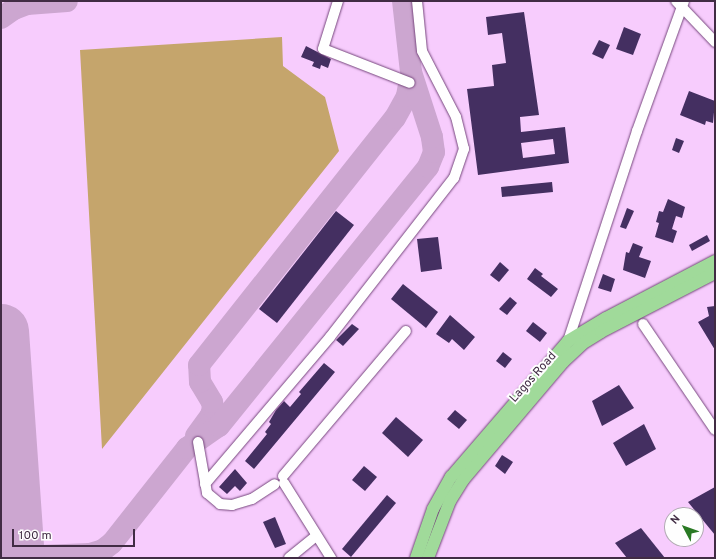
<!DOCTYPE html>
<html>
<head>
<meta charset="utf-8">
<style>
  body { margin:0 }
  #map { position:relative; width:716px; height:559px; overflow:hidden; background:#f7ccfd; font-family:Overpass,sans-serif }
  div>[style] { position:absolute }
  [style*='--x'] { left:calc(var(--x)*1px); top:calc(var(--y)*1px); width:calc(var(--w)*1px); rotate:calc(var(--a)*1deg) }
  .green>* { inset:0; background:#c5a56c }
  .taxiway>* { height:22px; margin:-11px; padding:0 11px; transform-origin:11px; border-radius:11px; background:#cca6d0 }
  .runway>* { height:55px; margin:-27.5px; padding:0 27.5px; transform-origin:27.5px; border-radius:27.5px; background:#cca6d0 }
  .building>* { inset:0; background:#442f61 }
  .roads { filter:drop-shadow(0 0 1px #76477d) drop-shadow(0 0 1px #76477d) }
  .minor>* { height:10px; margin:-5px; padding:0 5px; transform-origin:5px; border-radius:5px; background:#fff }
  .major>* { height:12px; margin:-6px; padding:0 6px; transform-origin:6px; border-radius:6px; background:#a0da9a }
  span { translate:-50% -50%; white-space:nowrap; text-align:center; line-height:1.15; -webkit-text-stroke:4px #fefefe; paint-order:stroke }
  .street-label { font-size:12px; color:#412c44 }
  .frame { position:absolute; inset:0; border:2px solid #412c44; pointer-events:none }
  .north { position:absolute; left:664px; top:507px; width:40px; height:40px; box-sizing:border-box; background:#fefefe; border:1px solid #b2aab4; border-radius:50%; rotate:311deg; font-size:11px; font-weight:700; line-height:16px; text-align:center; color:#412c44 }
  .north::after { content:''; display:block; margin:auto; width:14px; height:18px; background:#297923; clip-path:polygon(50% 0,100% 100%,50% 72%,0 100%) }
  .scale { position:absolute; left:12px; top:529px; width:123px; height:18px; box-sizing:border-box; border:2px solid #412c44; border-top:0; padding-left:5px; font-size:12px; line-height:14px; white-space:nowrap; color:#412c44; -webkit-text-stroke:3px #fefefe; paint-order:stroke }
</style>
</head>
<body>
<div id="map">
  <div class="green">
    <div style="clip-path:polygon(282px 37px,283px 66px,325px 97px,339px 151px,102px 449px,80px 50px)"></div>
  </div>
  <div class="taxiway">
    <div style="--x:1;--y:18;--w:16;--a:-35"></div>
    <div style="--x:14;--y:9;--w:14;--a:-21"></div>
    <div style="--x:27;--y:4;--w:40;--a:-4.3"></div>
    <div style="--x:196;--y:436;--w:26;--a:-54"></div>
    <div style="--x:211;--y:415;--w:7;--a:-74"></div>
    <div style="--x:213;--y:408;--w:6;--a:-99"></div>
    <div style="--x:212;--y:402;--w:23;--a:-121"></div>
    <div style="--x:200;--y:382;--w:17;--a:-93"></div>
    <div style="--x:199;--y:365;--w:315;--a:-51.6"></div>
    <div style="--x:395;--y:118;--w:25;--a:-61"></div>
    <div style="--x:407;--y:96;--w:23;--a:-80"></div>
    <div style="--x:17;--y:557;--w:73;--a:-2.4"></div>
    <div style="--x:90;--y:554;--w:14;--a:-17"></div>
    <div style="--x:103;--y:550;--w:11;--a:-38"></div>
    <div style="--x:112;--y:543;--w:121;--a:-51.7"></div>
    <div style="--x:187;--y:448;--w:39;--a:-35"></div>
    <div style="--x:219;--y:426;--w:333;--a:-51.1"></div>
    <div style="--x:428;--y:167;--w:16;--a:-68"></div>
    <div style="--x:434;--y:152;--w:15;--a:-98"></div>
    <div style="--x:432;--y:137;--w:68;--a:-107.9"></div>
    <div style="--x:411;--y:72;--w:71;--a:-96.4"></div>
  </div>
  <div class="runway">
    <div style="--x:1;--y:331;--w:228;--a:86"></div>
  </div>
  <div class="building">
    <div style="clip-path:polygon(evenodd,524px 12px,539px 115px,520px 117px,521px 132px,565px 127px,569px 163px,478px 175px,467px 89px,494px 86px,492px 65px,506px 63px,502px 33px,488px 35px,486px 17px,524px 12px,553px 139px,555px 154px,523px 158px,521px 143px,553px 139px)"></div>
    <div style="clip-path:polygon(624px 27px,641px 34px,633px 55px,616px 49px)"></div>
    <div style="clip-path:polygon(599px 40px,610px 45px,603px 59px,592px 54px)"></div>
    <div style="clip-path:polygon(306px 46px,331px 59px,328px 68px,321px 65px,320px 69px,312px 66px,314px 62px,301px 57px)"></div>
    <div style="clip-path:polygon(689px 91px,715px 101px,713px 123px,706px 121px,705px 125px,680px 115px)"></div>
    <div style="clip-path:polygon(676px 138px,684px 141px,679px 153px,672px 150px)"></div>
    <div style="clip-path:polygon(552px 182px,553px 192px,502px 197px,501px 187px)"></div>
    <div style="clip-path:polygon(668px 199px,685px 207px,682px 218px,676px 216px,672px 229px,677px 231px,673px 243px,655px 237px,659px 223px,656px 222px,659px 211px,663px 212px)"></div>
    <div style="clip-path:polygon(627px 208px,634px 211px,626px 229px,620px 227px)"></div>
    <div style="clip-path:polygon(336px 211px,354px 225px,277px 323px,259px 309px)"></div>
    <div style="clip-path:polygon(707px 235px,710px 241px,692px 251px,689px 245px)"></div>
    <div style="clip-path:polygon(438px 237px,442px 269px,421px 272px,417px 239px)"></div>
    <div style="clip-path:polygon(633px 243px,643px 247px,639px 257px,651px 261px,645px 278px,623px 270px,626px 252px,629px 253px)"></div>
    <div style="clip-path:polygon(500px 262px,509px 270px,499px 282px,490px 275px)"></div>
    <div style="clip-path:polygon(535px 268px,543px 274px,541px 276px,558px 289px,551px 297px,527px 279px)"></div>
    <div style="clip-path:polygon(603px 274px,615px 279px,611px 292px,598px 288px)"></div>
    <div style="clip-path:polygon(403px 284px,438px 312px,426px 328px,391px 299px)"></div>
    <div style="clip-path:polygon(510px 297px,517px 303px,507px 315px,499px 309px)"></div>
    <div style="clip-path:polygon(715px 306px,715px 350px,698px 322px,709px 316px,707px 307px)"></div>
    <div style="clip-path:polygon(450px 315px,475px 337px,464px 350px,452px 339px,449px 343px,436px 334px)"></div>
    <div style="clip-path:polygon(533px 322px,547px 333px,540px 342px,526px 331px)"></div>
    <div style="clip-path:polygon(352px 324px,359px 329px,343px 346px,336px 340px)"></div>
    <div style="clip-path:polygon(503px 352px,512px 359px,505px 368px,496px 361px)"></div>
    <div style="clip-path:polygon(324px 363px,335px 372px,254px 469px,245px 461px,267px 434px,265px 432px,271px 424px,269px 422px,276px 410px,284px 401px,290px 407px,301px 394px,299px 392px)"></div>
    <div style="clip-path:polygon(619px 385px,634px 408px,602px 426px,592px 401px)"></div>
    <div style="clip-path:polygon(455px 410px,467px 420px,459px 429px,447px 419px)"></div>
    <div style="clip-path:polygon(396px 417px,423px 440px,408px 457px,382px 433px)"></div>
    <div style="clip-path:polygon(644px 424px,656px 449px,626px 466px,613px 443px)"></div>
    <div style="clip-path:polygon(502px 455px,513px 462px,505px 474px,495px 466px)"></div>
    <div style="clip-path:polygon(364px 466px,377px 477px,365px 491px,352px 480px)"></div>
    <div style="clip-path:polygon(235px 469px,247px 483px,240px 491px,235px 486px,227px 494px,219px 487px)"></div>
    <div style="clip-path:polygon(715px 487px,715px 535px,688px 502px)"></div>
    <div style="clip-path:polygon(387px 495px,396px 503px,351px 557px,342px 549px)"></div>
    <div style="clip-path:polygon(275px 517px,286px 544px,275px 548px,263px 522px)"></div>
    <div style="clip-path:polygon(641px 528px,665px 558px,627px 558px,615px 543px)"></div>
  </div>
  <div class="roads">
    <div class="minor">
      <div style="--x:338;--y:1;--w:50;--a:107.4"></div>
      <div style="--x:323;--y:49;--w:93;--a:21.3"></div>
      <div style="--x:676;--y:1;--w:57;--a:46.4"></div>
      <div style="--x:643;--y:324;--w:128;--a:55.8"></div>
      <div style="--x:568;--y:341;--w:221;--a:-71.8"></div>
      <div style="--x:637;--y:131;--w:138;--a:-70.1"></div>
      <div style="--x:198;--y:442;--w:52;--a:80"></div>
      <div style="--x:207;--y:493;--w:17;--a:40"></div>
      <div style="--x:220;--y:504;--w:12;--a:5"></div>
      <div style="--x:232;--y:505;--w:21;--a:-17"></div>
      <div style="--x:252;--y:499;--w:27;--a:-33"></div>
      <div style="--x:283;--y:476;--w:190;--a:-49.7"></div>
      <div style="--x:284;--y:483;--w:89;--a:57.9"></div>
      <div style="--x:205;--y:484;--w:193;--a:-49.6"></div>
      <div style="--x:330;--y:337;--w:202;--a:-52.1"></div>
      <div style="--x:454;--y:178;--w:31;--a:-71"></div>
      <div style="--x:464;--y:149;--w:33;--a:-104"></div>
      <div style="--x:456;--y:117;--w:74;--a:-117.3"></div>
      <div style="--x:422;--y:51;--w:50;--a:-95.7"></div>
      <div style="--x:289;--y:558;--w:35;--a:-39"></div>
    </div>
    <div class="major">
      <div style="--x:416;--y:558;--w:52;--a:-70.9"></div>
      <div style="--x:433;--y:509;--w:37;--a:-61"></div>
      <div style="--x:451;--y:477;--w:179;--a:-49.3"></div>
      <div style="--x:568;--y:341;--w:44;--a:-31.2"></div>
      <div style="--x:606;--y:318;--w:123;--a:-27.6"></div>
      <div style="--x:428;--y:558;--w:61;--a:-68.9"></div>
      <div style="--x:450;--y:501;--w:25;--a:-58"></div>
      <div style="--x:463;--y:480;--w:155;--a:-49.7"></div>
      <div style="--x:563;--y:362;--w:26;--a:-43"></div>
      <div style="--x:582;--y:344;--w:22;--a:-32"></div>
      <div style="--x:601;--y:332;--w:128;--a:-27.4"></div>
    </div>
  </div>
  <div class="street-label">
    <span style="left:534px;top:378px;rotate:-48deg">Lagos Road</span>
  </div>
  <div class="frame"></div>
  <div class="north">N</div>
  <div class="scale">100 m</div>
</div>
</body>
</html>
